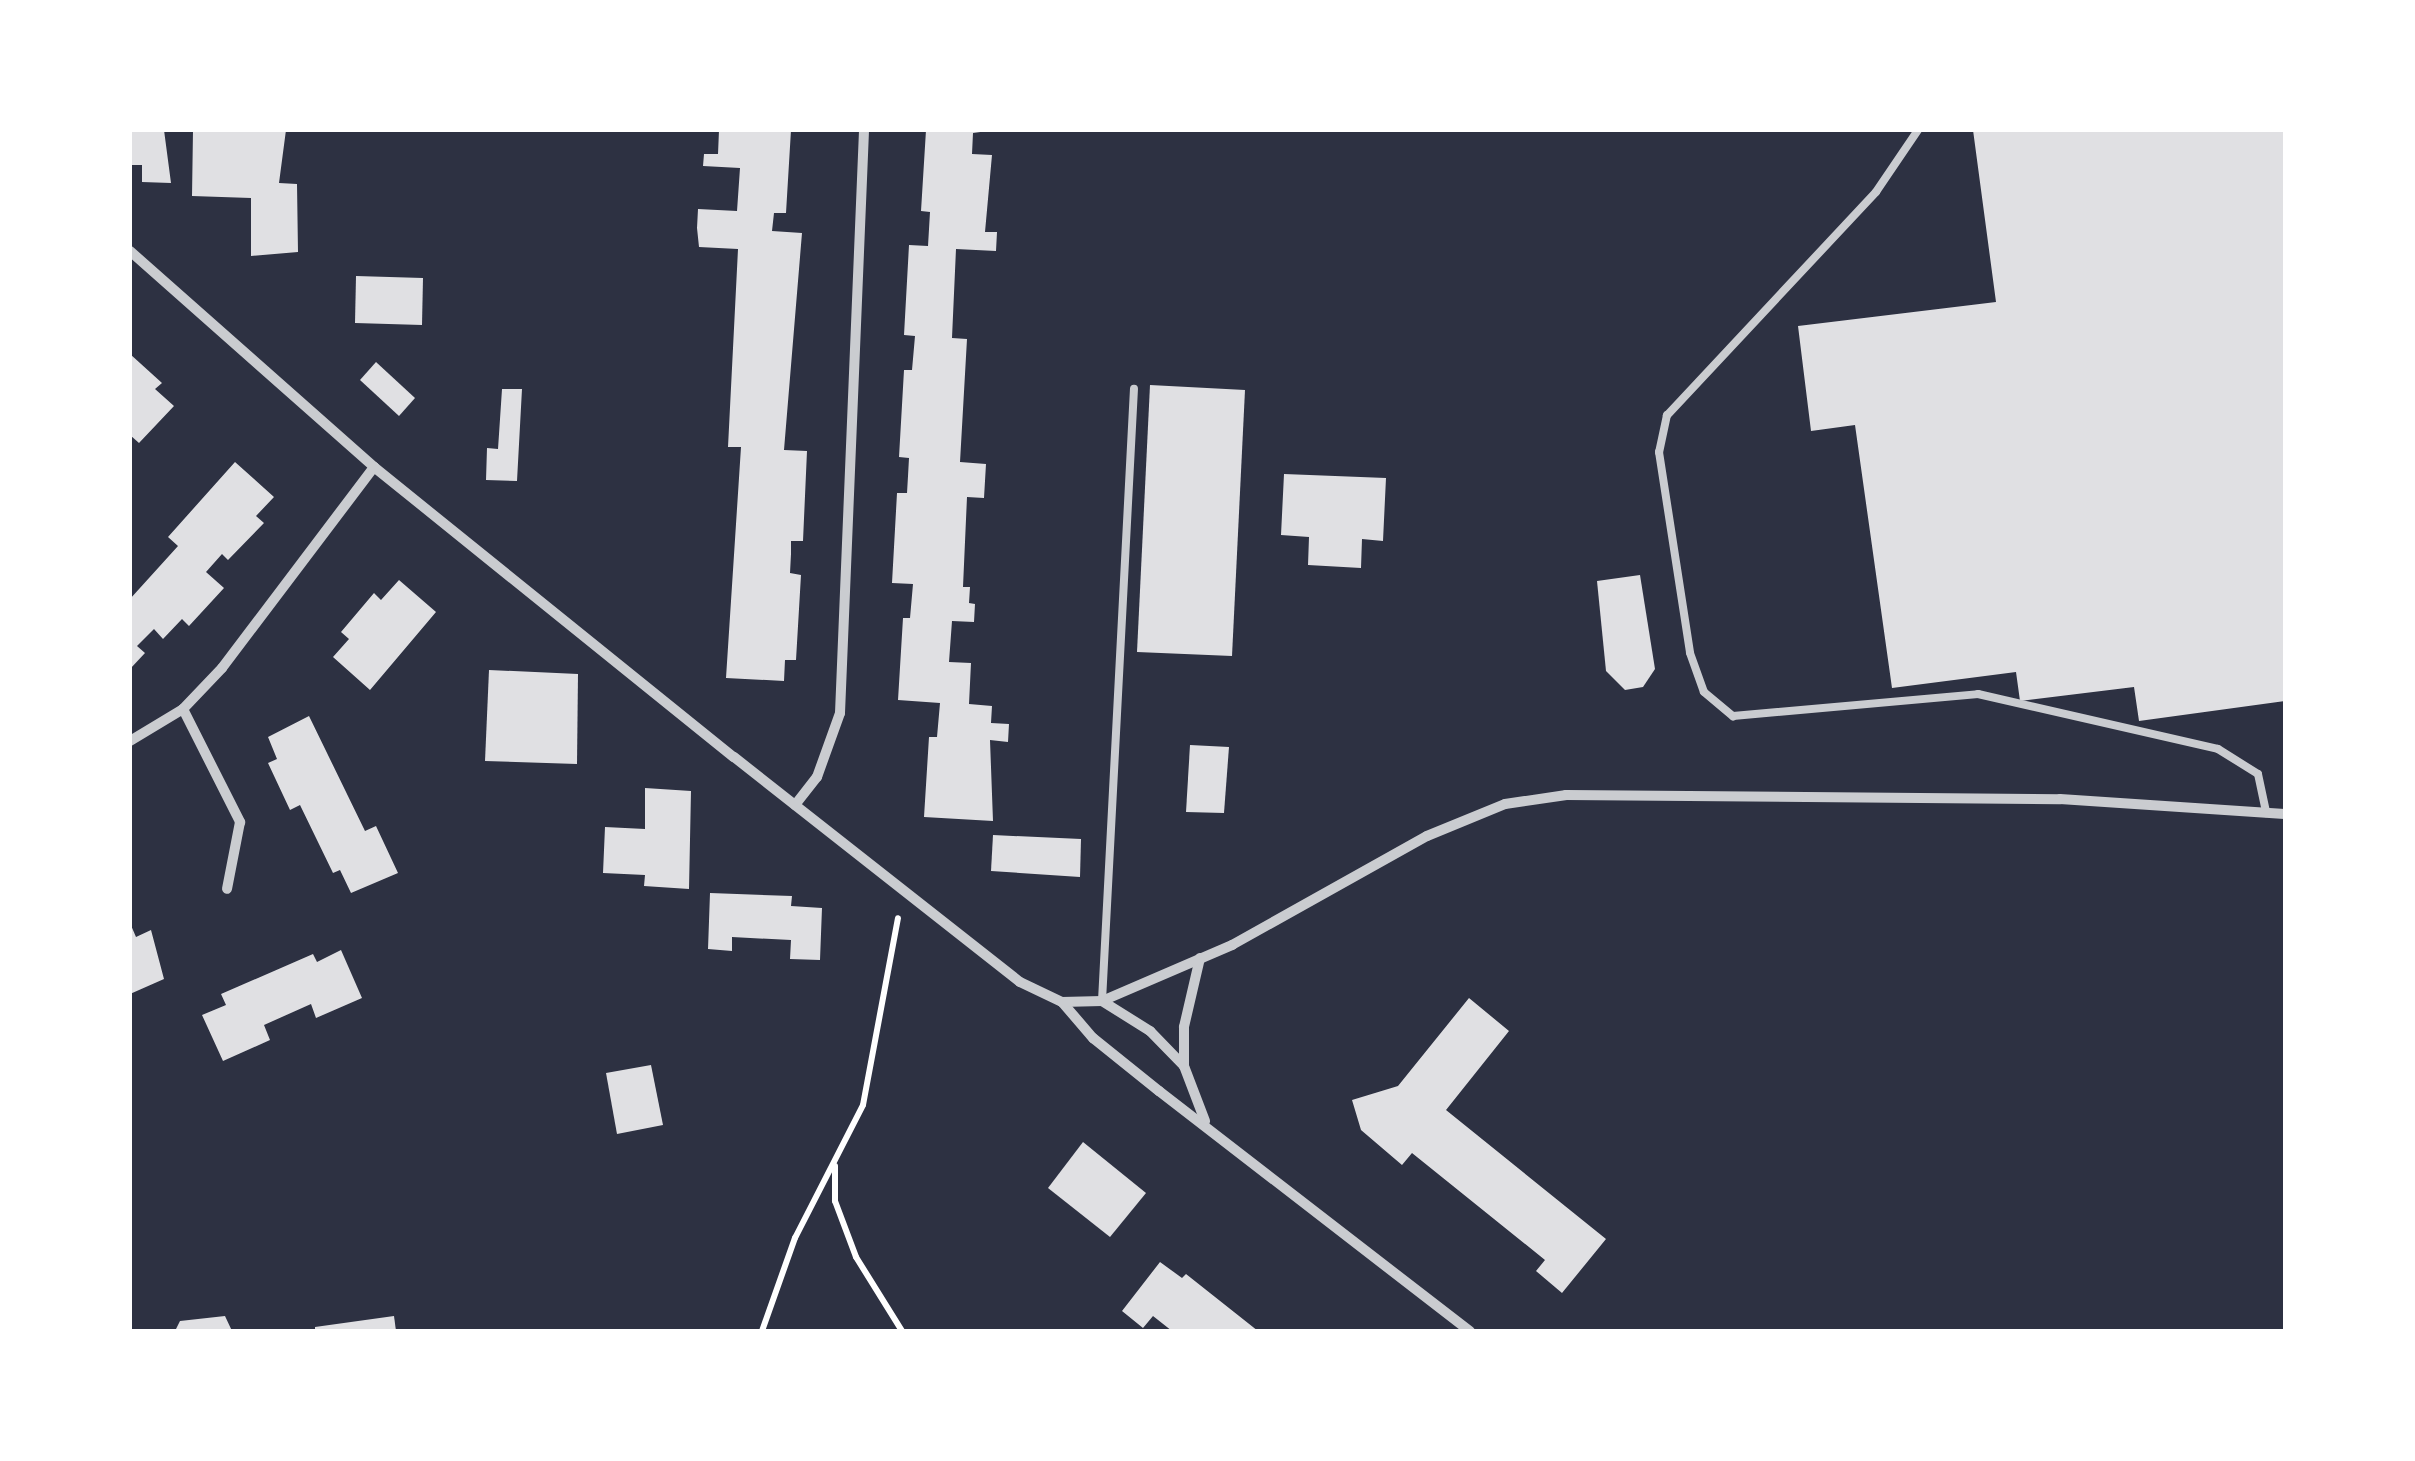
<!DOCTYPE html>
<html>
<head>
<meta charset="utf-8">
<style>
  body { margin:0 }
  #map { position:relative; width:2415px; height:1461px; overflow:hidden; background:#2d3142; font-family:"IBM Plex Sans",sans-serif }
  div>[style] { position:absolute }
  [style*='--x'] { left:calc(var(--x)*1px); top:calc(var(--y)*1px); width:calc(var(--w)*1px); rotate:calc(var(--a)*1deg) }
  .building>* { inset:0; background:#e0e0e3 }
  .path>* { height:6px; margin:-3px; padding:0 3px; transform-origin:3px; border-radius:3px; background:#fff }
  .service>* { height:8px; margin:-4px; padding:0 4px; transform-origin:4px; border-radius:4px; background:#caccd0 }
  .minor>* { height:10px; margin:-5px; padding:0 5px; transform-origin:5px; border-radius:5px; background:#caccd0 }
  span { translate:-50% -50%; white-space:nowrap; text-align:center; line-height:1.15; -webkit-text-stroke:8px #fff; paint-order:stroke }
  .frame { position:absolute; inset:0; border:132px solid #fff; pointer-events:none }
</style>
</head>
<body>
<div id="map">
  <div class="building">
    <div style="clip-path:polygon(130px 130px,164px 130px,171px 183px,142px 182px,142px 165px,130px 165px)"></div>
    <div style="clip-path:polygon(193px 130px,286px 130px,279px 183px,297px 184px,298px 252px,251px 256px,251px 198px,192px 196px)"></div>
    <div style="clip-path:polygon(719px 130px,791px 130px,786px 213px,774px 213px,772px 231px,802px 233px,784px 450px,807px 451px,803px 541px,791px 541px,791px 554px,790px 573px,801px 575px,796px 660px,785px 660px,784px 681px,726px 678px,741px 447px,728px 447px,738px 249px,699px 247px,697px 228px,698px 209px,737px 211px,740px 168px,703px 166px,704px 154px,718px 154px)"></div>
    <div style="clip-path:polygon(926px 130px,995px 130px,973px 133px,972px 154px,992px 155px,985px 232px,997px 232px,996px 251px,956px 249px,952px 338px,967px 339px,960px 462px,986px 464px,984px 498px,967px 497px,963px 587px,970px 587px,969px 603px,975px 604px,974px 622px,952px 621px,949px 662px,971px 663px,969px 704px,992px 706px,991px 723px,1009px 724px,1008px 742px,990px 740px,993px 821px,924px 817px,929px 737px,937px 737px,940px 703px,898px 700px,903px 618px,910px 618px,913px 584px,892px 583px,897px 493px,907px 493px,908px 476px,909px 458px,899px 457px,904px 370px,912px 370px,915px 336px,904px 335px,909px 245px,928px 246px,930px 212px,921px 211px)"></div>
    <div style="clip-path:polygon(1973px 130px,2285px 130px,2285px 701px,2139px 721px,2134px 687px,2020px 701px,2016px 672px,1892px 688px,1855px 425px,1811px 431px,1798px 326px,1996px 302px)"></div>
    <div style="clip-path:polygon(356px 276px,423px 278px,422px 325px,355px 323px)"></div>
    <div style="clip-path:polygon(130px 354px,162px 383px,155px 389px,174px 406px,139px 443px,130px 435px)"></div>
    <div style="clip-path:polygon(376px 362px,415px 398px,399px 416px,360px 380px)"></div>
    <div style="clip-path:polygon(1150px 385px,1245px 390px,1232px 656px,1137px 652px)"></div>
    <div style="clip-path:polygon(502px 389px,522px 389px,517px 481px,486px 480px,487px 448px,498px 449px)"></div>
    <div style="clip-path:polygon(235px 462px,274px 497px,256px 516px,264px 523px,228px 560px,222px 554px,206px 572px,224px 588px,189px 626px,182px 619px,163px 639px,154px 629px,137px 646px,145px 653px,130px 669px,130px 599px,178px 546px,168px 537px)"></div>
    <div style="clip-path:polygon(1284px 474px,1386px 478px,1383px 541px,1362px 539px,1361px 568px,1308px 565px,1309px 537px,1281px 535px)"></div>
    <div style="clip-path:polygon(1640px 575px,1655px 669px,1643px 687px,1625px 690px,1606px 671px,1597px 581px)"></div>
    <div style="clip-path:polygon(399px 580px,436px 612px,370px 690px,333px 657px,349px 639px,341px 632px,374px 593px,381px 600px)"></div>
    <div style="clip-path:polygon(489px 670px,578px 674px,577px 764px,485px 761px)"></div>
    <div style="clip-path:polygon(309px 716px,365px 831px,376px 826px,398px 873px,351px 893px,340px 870px,333px 873px,300px 805px,290px 810px,268px 763px,277px 759px,268px 737px)"></div>
    <div style="clip-path:polygon(1190px 745px,1229px 747px,1224px 813px,1186px 812px)"></div>
    <div style="clip-path:polygon(645px 788px,691px 791px,689px 889px,644px 886px,645px 875px,603px 873px,605px 827px,645px 829px)"></div>
    <div style="clip-path:polygon(993px 835px,1081px 839px,1080px 877px,991px 871px)"></div>
    <div style="clip-path:polygon(710px 893px,792px 896px,791px 906px,822px 908px,820px 960px,790px 959px,791px 940px,732px 937px,732px 951px,708px 949px)"></div>
    <div style="clip-path:polygon(130px 923px,136px 937px,151px 930px,164px 979px,130px 994px)"></div>
    <div style="clip-path:polygon(341px 950px,362px 998px,316px 1018px,311px 1004px,264px 1025px,270px 1040px,223px 1061px,202px 1015px,226px 1005px,221px 994px,313px 954px,317px 962px)"></div>
    <div style="clip-path:polygon(1469px 998px,1509px 1031px,1446px 1110px,1606px 1239px,1562px 1293px,1536px 1271px,1545px 1260px,1412px 1153px,1402px 1165px,1361px 1130px,1352px 1100px,1398px 1086px)"></div>
    <div style="clip-path:polygon(651px 1065px,663px 1125px,617px 1134px,606px 1073px)"></div>
    <div style="clip-path:polygon(1083px 1142px,1146px 1193px,1110px 1237px,1048px 1188px)"></div>
    <div style="clip-path:polygon(1160px 1262px,1182px 1278px,1186px 1274px,1258px 1331px,1172px 1331px,1153px 1316px,1143px 1328px,1122px 1311px)"></div>
    <div style="clip-path:polygon(225px 1316px,232px 1331px,175px 1331px,180px 1321px)"></div>
    <div style="clip-path:polygon(394px 1316px,396px 1331px,315px 1331px,315px 1327px)"></div>
  </div>
  <div class="path">
    <div style="--x:835;--y:1166;--w:35;--a:90"></div>
    <div style="--x:835;--y:1201;--w:60;--a:69.4"></div>
    <div style="--x:856;--y:1257;--w:87;--a:58.1"></div>
    <div style="--x:762;--y:1331;--w:99;--a:-70.5"></div>
    <div style="--x:795;--y:1238;--w:149;--a:-62.9"></div>
    <div style="--x:863;--y:1105;--w:190;--a:-79.4"></div>
  </div>
  <div class="service">
    <div style="--x:1918;--y:130;--w:75;--a:124.1"></div>
    <div style="--x:1876;--y:192;--w:306;--a:133.1"></div>
    <div style="--x:1667;--y:415;--w:38;--a:102"></div>
    <div style="--x:1659;--y:452;--w:203;--a:81.2"></div>
    <div style="--x:1690;--y:653;--w:41;--a:70.3"></div>
    <div style="--x:1704;--y:692;--w:38;--a:40"></div>
    <div style="--x:1733;--y:716;--w:246;--a:-5.1"></div>
    <div style="--x:1978;--y:694;--w:246;--a:12.9"></div>
    <div style="--x:2218;--y:749;--w:47;--a:32"></div>
    <div style="--x:2258;--y:774;--w:40;--a:78"></div>
    <div style="--x:1102;--y:1001;--w:613;--a:-87.01"></div>
  </div>
  <div class="minor">
    <div style="--x:130;--y:251;--w:326;--a:41.5"></div>
    <div style="--x:374;--y:467;--w:462;--a:38.9"></div>
    <div style="--x:734;--y:757;--w:364;--a:38.2"></div>
    <div style="--x:1020;--y:982;--w:47;--a:25.5"></div>
    <div style="--x:1062;--y:1002;--w:48;--a:49.3"></div>
    <div style="--x:1093;--y:1038;--w:85;--a:38.8"></div>
    <div style="--x:1159;--y:1091;--w:393;--a:37.7"></div>
    <div style="--x:183;--y:709;--w:127;--a:63.2"></div>
    <div style="--x:240;--y:822;--w:68;--a:101"></div>
    <div style="--x:130;--y:741;--w:62;--a:-31.1"></div>
    <div style="--x:183;--y:709;--w:57;--a:-46.4"></div>
    <div style="--x:222;--y:668;--w:252;--a:-52.9"></div>
    <div style="--x:795;--y:805;--w:36;--a:-52"></div>
    <div style="--x:817;--y:777;--w:68;--a:-70.2"></div>
    <div style="--x:840;--y:713;--w:583;--a:-87.64"></div>
    <div style="--x:1200;--y:958;--w:71;--a:103.1"></div>
    <div style="--x:1184;--y:1027;--w:39;--a:90"></div>
    <div style="--x:1184;--y:1066;--w:59;--a:69.1"></div>
    <div style="--x:1102;--y:1001;--w:57;--a:32"></div>
    <div style="--x:1150;--y:1031;--w:49;--a:45.8"></div>
    <div style="--x:1062;--y:1002;--w:40;--a:-1.4"></div>
    <div style="--x:1102;--y:1001;--w:142;--a:-23.3"></div>
    <div style="--x:1232;--y:945;--w:223;--a:-29.2"></div>
    <div style="--x:1427;--y:836;--w:84;--a:-22.3"></div>
    <div style="--x:1505;--y:804;--w:62;--a:-8.4"></div>
    <div style="--x:1566;--y:795;--w:494;--a:0.5"></div>
    <div style="--x:2060;--y:799;--w:225;--a:3.8"></div>
  </div>
  <div class="frame"></div>
</div>
</body>
</html>
